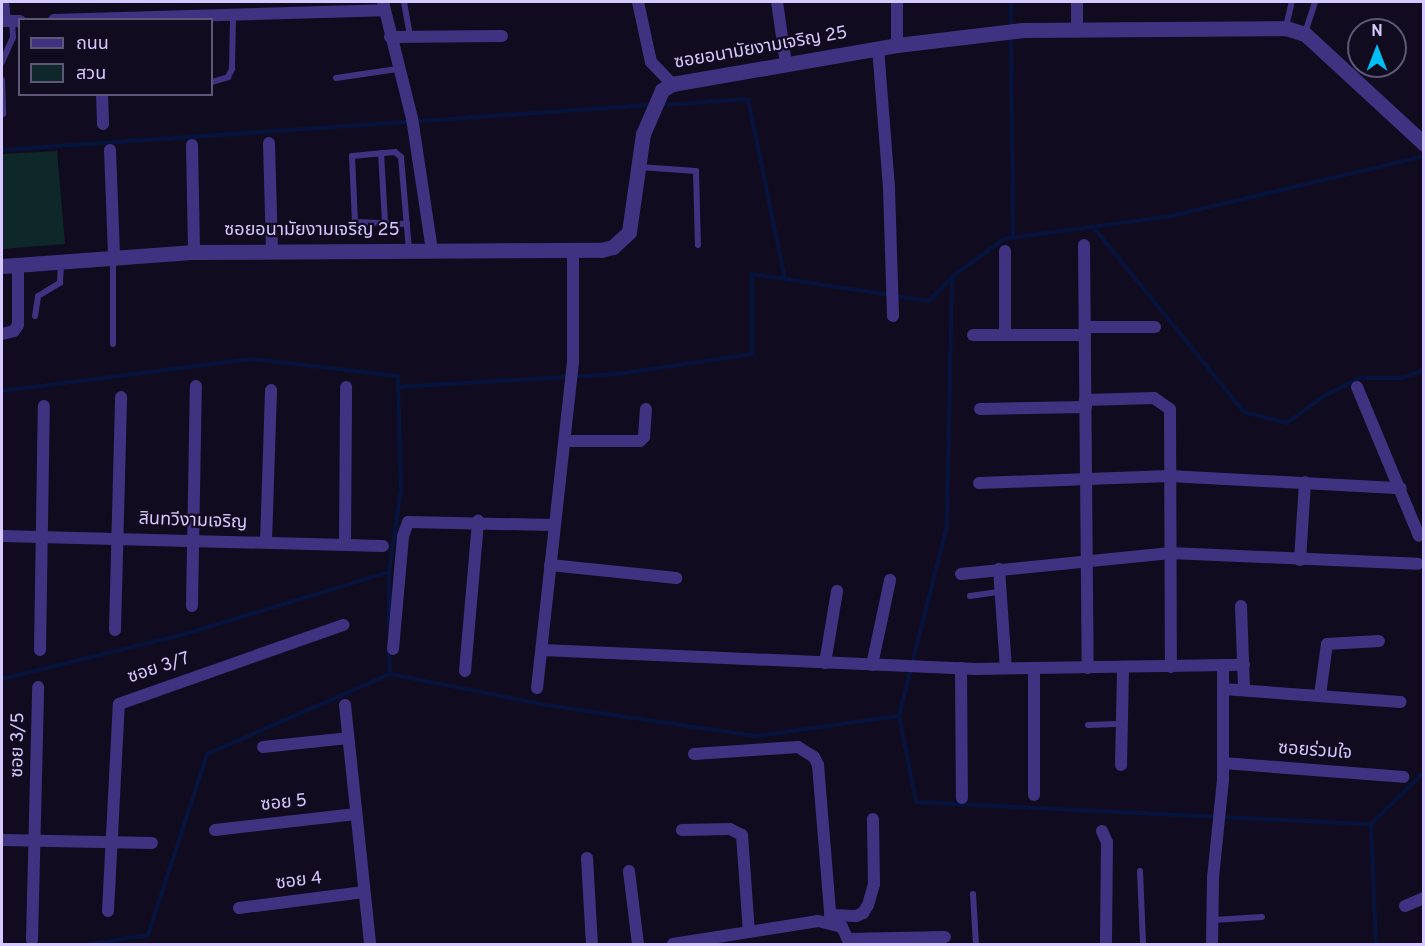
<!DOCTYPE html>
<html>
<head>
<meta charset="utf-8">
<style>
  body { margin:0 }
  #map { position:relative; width:1425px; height:946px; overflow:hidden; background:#110b1f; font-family:Overpass,"Noto Sans Thai",sans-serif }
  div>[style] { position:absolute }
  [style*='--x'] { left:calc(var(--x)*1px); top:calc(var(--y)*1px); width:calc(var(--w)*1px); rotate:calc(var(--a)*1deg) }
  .green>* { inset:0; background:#0e2729 }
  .stream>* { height:4px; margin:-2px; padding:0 2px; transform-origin:2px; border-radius:2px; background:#06143d }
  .service>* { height:6px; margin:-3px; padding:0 3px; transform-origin:3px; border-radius:3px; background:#3f3381 }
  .minor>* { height:12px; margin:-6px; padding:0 6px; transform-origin:6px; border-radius:6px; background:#3f3381 }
  .tertiary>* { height:15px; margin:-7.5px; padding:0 7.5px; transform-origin:7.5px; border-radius:7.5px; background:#3f3381 }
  span { translate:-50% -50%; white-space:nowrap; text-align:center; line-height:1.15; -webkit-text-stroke:4.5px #110b1f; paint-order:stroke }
  .street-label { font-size:18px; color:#d5c9ff }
  .frame { position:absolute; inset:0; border:3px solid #d5c9ff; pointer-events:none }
  .legend { position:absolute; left:18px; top:18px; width:195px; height:78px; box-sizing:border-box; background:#110b1f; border:2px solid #5f5779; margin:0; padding:8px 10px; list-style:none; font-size:18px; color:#d5c9ff }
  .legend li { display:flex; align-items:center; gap:12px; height:30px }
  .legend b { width:30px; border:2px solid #5f5779 }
  .north { position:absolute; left:1347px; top:18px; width:60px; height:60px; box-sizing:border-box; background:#110b1f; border:2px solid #5f5779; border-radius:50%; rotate:0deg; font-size:16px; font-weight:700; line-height:24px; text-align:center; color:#d5c9ff }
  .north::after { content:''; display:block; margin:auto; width:21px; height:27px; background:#00bff4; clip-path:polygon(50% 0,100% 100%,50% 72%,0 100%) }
</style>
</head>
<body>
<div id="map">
  <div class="green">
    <div style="clip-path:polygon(57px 151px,65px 244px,2px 249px,2px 154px)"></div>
  </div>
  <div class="stream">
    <div style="--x:1011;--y:2;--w:25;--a:90"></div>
    <div style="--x:1011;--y:35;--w:203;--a:89.4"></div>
    <div style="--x:661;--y:105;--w:87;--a:-3.9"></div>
    <div style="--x:748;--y:99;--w:184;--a:78.4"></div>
    <div style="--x:2;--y:150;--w:650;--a:-3.97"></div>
    <div style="--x:1094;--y:228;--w:237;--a:50.8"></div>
    <div style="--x:1244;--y:412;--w:44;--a:14.3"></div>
    <div style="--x:1287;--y:423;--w:46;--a:-36.1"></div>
    <div style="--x:1324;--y:396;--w:40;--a:-26.6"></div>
    <div style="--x:1360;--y:378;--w:42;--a:0"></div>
    <div style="--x:1402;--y:378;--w:23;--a:-20"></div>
    <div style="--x:952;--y:277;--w:64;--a:-36.2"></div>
    <div style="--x:1004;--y:239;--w:169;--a:-7.8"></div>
    <div style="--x:1171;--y:216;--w:257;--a:-13.3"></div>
    <div style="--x:398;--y:387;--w:219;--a:-3.4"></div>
    <div style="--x:617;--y:374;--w:136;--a:-8.4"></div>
    <div style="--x:752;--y:354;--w:80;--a:-90"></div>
    <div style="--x:752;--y:274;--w:179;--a:8.7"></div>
    <div style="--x:929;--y:301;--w:33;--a:-46"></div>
    <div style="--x:952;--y:277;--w:249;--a:91.2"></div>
    <div style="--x:947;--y:526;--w:196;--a:104.2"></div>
    <div style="--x:899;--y:716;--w:88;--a:78.8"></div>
    <div style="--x:916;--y:802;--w:456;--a:2.8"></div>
    <div style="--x:1371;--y:824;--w:74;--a:-44.5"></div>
    <div style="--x:2;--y:391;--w:251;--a:-7.3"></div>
    <div style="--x:251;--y:359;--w:148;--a:6.6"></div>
    <div style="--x:398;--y:376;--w:113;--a:88.5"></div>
    <div style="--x:401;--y:489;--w:84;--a:98.2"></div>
    <div style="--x:389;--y:572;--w:54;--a:90"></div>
    <div style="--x:389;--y:649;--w:25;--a:88"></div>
    <div style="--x:2;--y:679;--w:188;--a:-13.8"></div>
    <div style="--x:185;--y:634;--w:213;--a:-16.9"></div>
    <div style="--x:1371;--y:824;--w:120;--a:87.6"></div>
    <div style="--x:91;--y:944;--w:58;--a:-9"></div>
    <div style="--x:148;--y:935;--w:190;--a:-71.9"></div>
    <div style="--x:207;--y:754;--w:200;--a:-23.6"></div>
    <div style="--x:390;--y:674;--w:159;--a:11.2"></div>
    <div style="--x:546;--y:705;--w:212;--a:8.4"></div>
    <div style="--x:756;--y:736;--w:144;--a:-8"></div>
  </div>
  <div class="service">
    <div style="--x:404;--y:2;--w:35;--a:80"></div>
    <div style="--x:1286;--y:27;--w:26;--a:-77"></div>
    <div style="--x:1305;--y:33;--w:33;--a:-72"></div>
    <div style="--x:2;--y:62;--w:27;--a:-66"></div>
    <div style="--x:13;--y:37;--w:16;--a:-94"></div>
    <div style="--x:336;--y:78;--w:62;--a:-8.4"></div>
    <div style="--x:2;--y:80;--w:34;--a:88"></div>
    <div style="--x:212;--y:82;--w:17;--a:-17"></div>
    <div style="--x:228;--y:77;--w:9;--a:-63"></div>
    <div style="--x:232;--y:69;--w:54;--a:-88.9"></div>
    <div style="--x:381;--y:153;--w:70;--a:86.7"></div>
    <div style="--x:639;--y:167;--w:57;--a:4"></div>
    <div style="--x:696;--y:171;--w:74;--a:88.5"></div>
    <div style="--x:407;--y:224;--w:52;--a:-177.8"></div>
    <div style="--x:355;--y:222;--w:66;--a:-92.6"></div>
    <div style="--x:352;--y:156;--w:43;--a:-5.3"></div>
    <div style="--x:395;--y:152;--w:8;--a:40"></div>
    <div style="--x:401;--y:157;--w:93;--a:85.1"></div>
    <div style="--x:35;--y:316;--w:20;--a:-81"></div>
    <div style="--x:38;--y:296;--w:26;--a:-31"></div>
    <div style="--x:60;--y:283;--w:20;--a:-87"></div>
    <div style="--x:113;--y:344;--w:85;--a:-90"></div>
    <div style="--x:970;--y:596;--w:30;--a:-8"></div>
    <div style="--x:1088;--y:725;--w:33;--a:-2"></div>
    <div style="--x:1140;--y:871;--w:73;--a:87.6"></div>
    <div style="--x:973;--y:894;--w:50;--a:86.6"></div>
    <div style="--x:1213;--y:920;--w:49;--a:-3.5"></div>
  </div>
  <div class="minor">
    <div style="--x:3;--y:2;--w:19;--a:84"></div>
    <div style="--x:383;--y:2;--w:120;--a:76"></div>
    <div style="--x:412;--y:118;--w:134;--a:81.4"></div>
    <div style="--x:638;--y:2;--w:61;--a:77.8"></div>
    <div style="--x:651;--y:62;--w:30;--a:46"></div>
    <div style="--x:777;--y:2;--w:63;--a:81.7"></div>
    <div style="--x:54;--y:20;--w:330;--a:-1.7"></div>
    <div style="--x:2;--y:21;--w:18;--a:0"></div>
    <div style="--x:1077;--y:29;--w:27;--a:-90"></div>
    <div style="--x:390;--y:37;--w:112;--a:-0.5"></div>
    <div style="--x:897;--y:45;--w:43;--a:-90"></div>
    <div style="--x:878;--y:48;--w:140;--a:85.5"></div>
    <div style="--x:889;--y:188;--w:128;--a:88.2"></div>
    <div style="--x:102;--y:94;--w:30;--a:88"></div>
    <div style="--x:269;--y:143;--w:108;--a:88.4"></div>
    <div style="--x:192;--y:145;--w:107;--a:88.9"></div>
    <div style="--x:110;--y:150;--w:105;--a:87.8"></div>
    <div style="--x:1084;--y:245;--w:423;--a:89.5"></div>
    <div style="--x:1085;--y:327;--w:70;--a:0"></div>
    <div style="--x:2;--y:334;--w:12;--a:-14"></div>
    <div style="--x:14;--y:331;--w:7;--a:-56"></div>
    <div style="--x:18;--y:325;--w:61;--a:-90"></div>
    <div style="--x:973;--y:335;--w:112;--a:0"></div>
    <div style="--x:1005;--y:335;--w:84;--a:-90"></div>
    <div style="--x:1357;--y:387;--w:161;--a:67.4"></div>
    <div style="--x:1085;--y:400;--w:69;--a:-1.7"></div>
    <div style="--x:1154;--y:398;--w:19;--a:35"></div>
    <div style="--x:1170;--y:409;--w:258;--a:89.8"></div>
    <div style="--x:980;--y:409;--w:106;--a:-1.1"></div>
    <div style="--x:565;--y:441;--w:75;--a:0"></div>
    <div style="--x:640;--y:441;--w:6;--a:-45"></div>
    <div style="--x:644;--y:437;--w:28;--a:-86"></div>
    <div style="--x:979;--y:483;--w:190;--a:-2.1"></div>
    <div style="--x:1169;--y:476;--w:232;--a:3"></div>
    <div style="--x:2;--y:536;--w:381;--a:1.5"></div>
    <div style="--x:266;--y:542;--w:152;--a:-88.1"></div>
    <div style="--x:345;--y:544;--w:157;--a:-89.6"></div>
    <div style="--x:1300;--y:560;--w:78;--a:-86.3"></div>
    <div style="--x:550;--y:565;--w:127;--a:5.9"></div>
    <div style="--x:999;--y:569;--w:99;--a:86"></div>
    <div style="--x:961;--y:574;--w:211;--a:-5.7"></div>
    <div style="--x:1171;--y:553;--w:247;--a:2.5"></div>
    <div style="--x:192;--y:606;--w:220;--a:-89"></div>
    <div style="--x:1241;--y:606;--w:83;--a:87.9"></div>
    <div style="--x:115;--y:630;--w:233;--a:-88.5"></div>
    <div style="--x:393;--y:649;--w:113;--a:-84.9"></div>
    <div style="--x:403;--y:536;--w:15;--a:-70"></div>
    <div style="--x:408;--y:522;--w:146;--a:1.2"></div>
    <div style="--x:40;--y:650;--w:244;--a:-89.1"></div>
    <div style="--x:542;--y:650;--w:434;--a:2.5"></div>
    <div style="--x:976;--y:669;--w:268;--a:-0.9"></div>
    <div style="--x:825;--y:663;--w:73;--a:-80.5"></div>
    <div style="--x:872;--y:665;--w:87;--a:-78"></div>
    <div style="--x:961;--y:668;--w:130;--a:89.6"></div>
    <div style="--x:1034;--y:668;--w:127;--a:90"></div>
    <div style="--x:465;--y:671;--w:151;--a:-85"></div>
    <div style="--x:537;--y:688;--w:328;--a:-83.7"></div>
    <div style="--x:573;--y:362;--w:110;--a:-90"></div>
    <div style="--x:1223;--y:689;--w:178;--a:4.2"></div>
    <div style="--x:1320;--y:695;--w:51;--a:-82.2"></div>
    <div style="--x:1327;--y:644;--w:52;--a:-3.3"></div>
    <div style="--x:345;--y:705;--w:240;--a:84"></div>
    <div style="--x:263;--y:747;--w:85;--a:-6"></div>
    <div style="--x:694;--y:754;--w:104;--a:-3.9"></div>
    <div style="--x:798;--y:747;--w:19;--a:32"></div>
    <div style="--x:814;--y:757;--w:9;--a:63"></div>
    <div style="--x:818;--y:765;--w:158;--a:85.3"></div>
    <div style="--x:1223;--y:763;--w:181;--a:4.4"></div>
    <div style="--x:1121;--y:765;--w:98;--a:-88.8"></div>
    <div style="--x:215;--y:830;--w:142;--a:-6.5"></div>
    <div style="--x:682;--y:830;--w:48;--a:-1.2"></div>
    <div style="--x:730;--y:829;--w:13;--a:27"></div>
    <div style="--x:742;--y:835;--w:97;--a:85.9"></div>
    <div style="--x:1102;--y:831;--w:12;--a:66"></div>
    <div style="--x:1107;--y:842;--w:102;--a:90.6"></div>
    <div style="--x:2;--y:840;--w:150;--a:1.1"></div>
    <div style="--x:587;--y:858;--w:86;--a:86.7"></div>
    <div style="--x:629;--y:871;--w:74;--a:83"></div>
    <div style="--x:1405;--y:906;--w:21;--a:-23"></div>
    <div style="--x:239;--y:908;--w:126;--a:-7.3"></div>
    <div style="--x:108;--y:911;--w:207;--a:-87"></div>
    <div style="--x:119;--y:704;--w:238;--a:-19.4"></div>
    <div style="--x:830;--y:915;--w:26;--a:2"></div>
    <div style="--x:856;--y:916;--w:8;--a:-23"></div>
    <div style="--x:863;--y:913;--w:9;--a:-58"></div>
    <div style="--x:868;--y:905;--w:22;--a:-74"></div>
    <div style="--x:874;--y:884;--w:65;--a:-90.9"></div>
    <div style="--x:848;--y:939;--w:97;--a:-1.2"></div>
    <div style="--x:32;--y:940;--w:253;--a:-88.6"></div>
    <div style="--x:673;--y:944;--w:147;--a:-9"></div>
    <div style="--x:818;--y:921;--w:25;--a:14"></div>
    <div style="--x:842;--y:927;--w:19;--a:65"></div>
    <div style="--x:1212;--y:944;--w:66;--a:-89.1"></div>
    <div style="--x:1213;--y:878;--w:100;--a:-84.2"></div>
    <div style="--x:1223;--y:779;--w:114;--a:-90"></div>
  </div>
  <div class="tertiary">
    <div style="--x:2;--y:266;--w:193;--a:-4.2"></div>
    <div style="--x:194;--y:252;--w:407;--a:-0.3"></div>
    <div style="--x:601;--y:250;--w:12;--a:-14"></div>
    <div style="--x:613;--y:247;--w:22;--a:-43"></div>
    <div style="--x:629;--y:232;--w:99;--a:-81.9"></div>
    <div style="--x:643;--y:134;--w:48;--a:-66.6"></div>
    <div style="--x:662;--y:90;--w:12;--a:-31"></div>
    <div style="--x:672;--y:84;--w:228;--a:-9.8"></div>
    <div style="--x:897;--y:45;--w:127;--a:-6.8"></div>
    <div style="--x:1023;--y:30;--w:263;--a:-0.4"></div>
    <div style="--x:1286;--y:28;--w:20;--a:18"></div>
    <div style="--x:1305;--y:34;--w:162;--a:42.7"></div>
  </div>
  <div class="street-label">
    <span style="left:761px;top:49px;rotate:-10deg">ซอยอนามัยงามเจริญ 25</span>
    <span style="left:312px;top:231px">ซอยอนามัยงามเจริญ 25</span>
    <span style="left:193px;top:522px;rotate:2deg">สินทวีงามเจริญ</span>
    <span style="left:159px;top:669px;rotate:-18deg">ซอย 3/7</span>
    <span style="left:19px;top:745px;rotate:-89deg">ซอย 3/5</span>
    <span style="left:1315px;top:752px;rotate:4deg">ซอยร่วมใจ</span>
    <span style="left:284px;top:804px;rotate:-6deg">ซอย 5</span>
    <span style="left:299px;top:882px;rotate:-7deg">ซอย 4</span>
  </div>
  <div class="frame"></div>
  <ul class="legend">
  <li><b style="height:8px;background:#3f3381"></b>ถนน</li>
  <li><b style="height:16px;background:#0e2729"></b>สวน</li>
  </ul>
  <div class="north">N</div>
</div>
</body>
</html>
